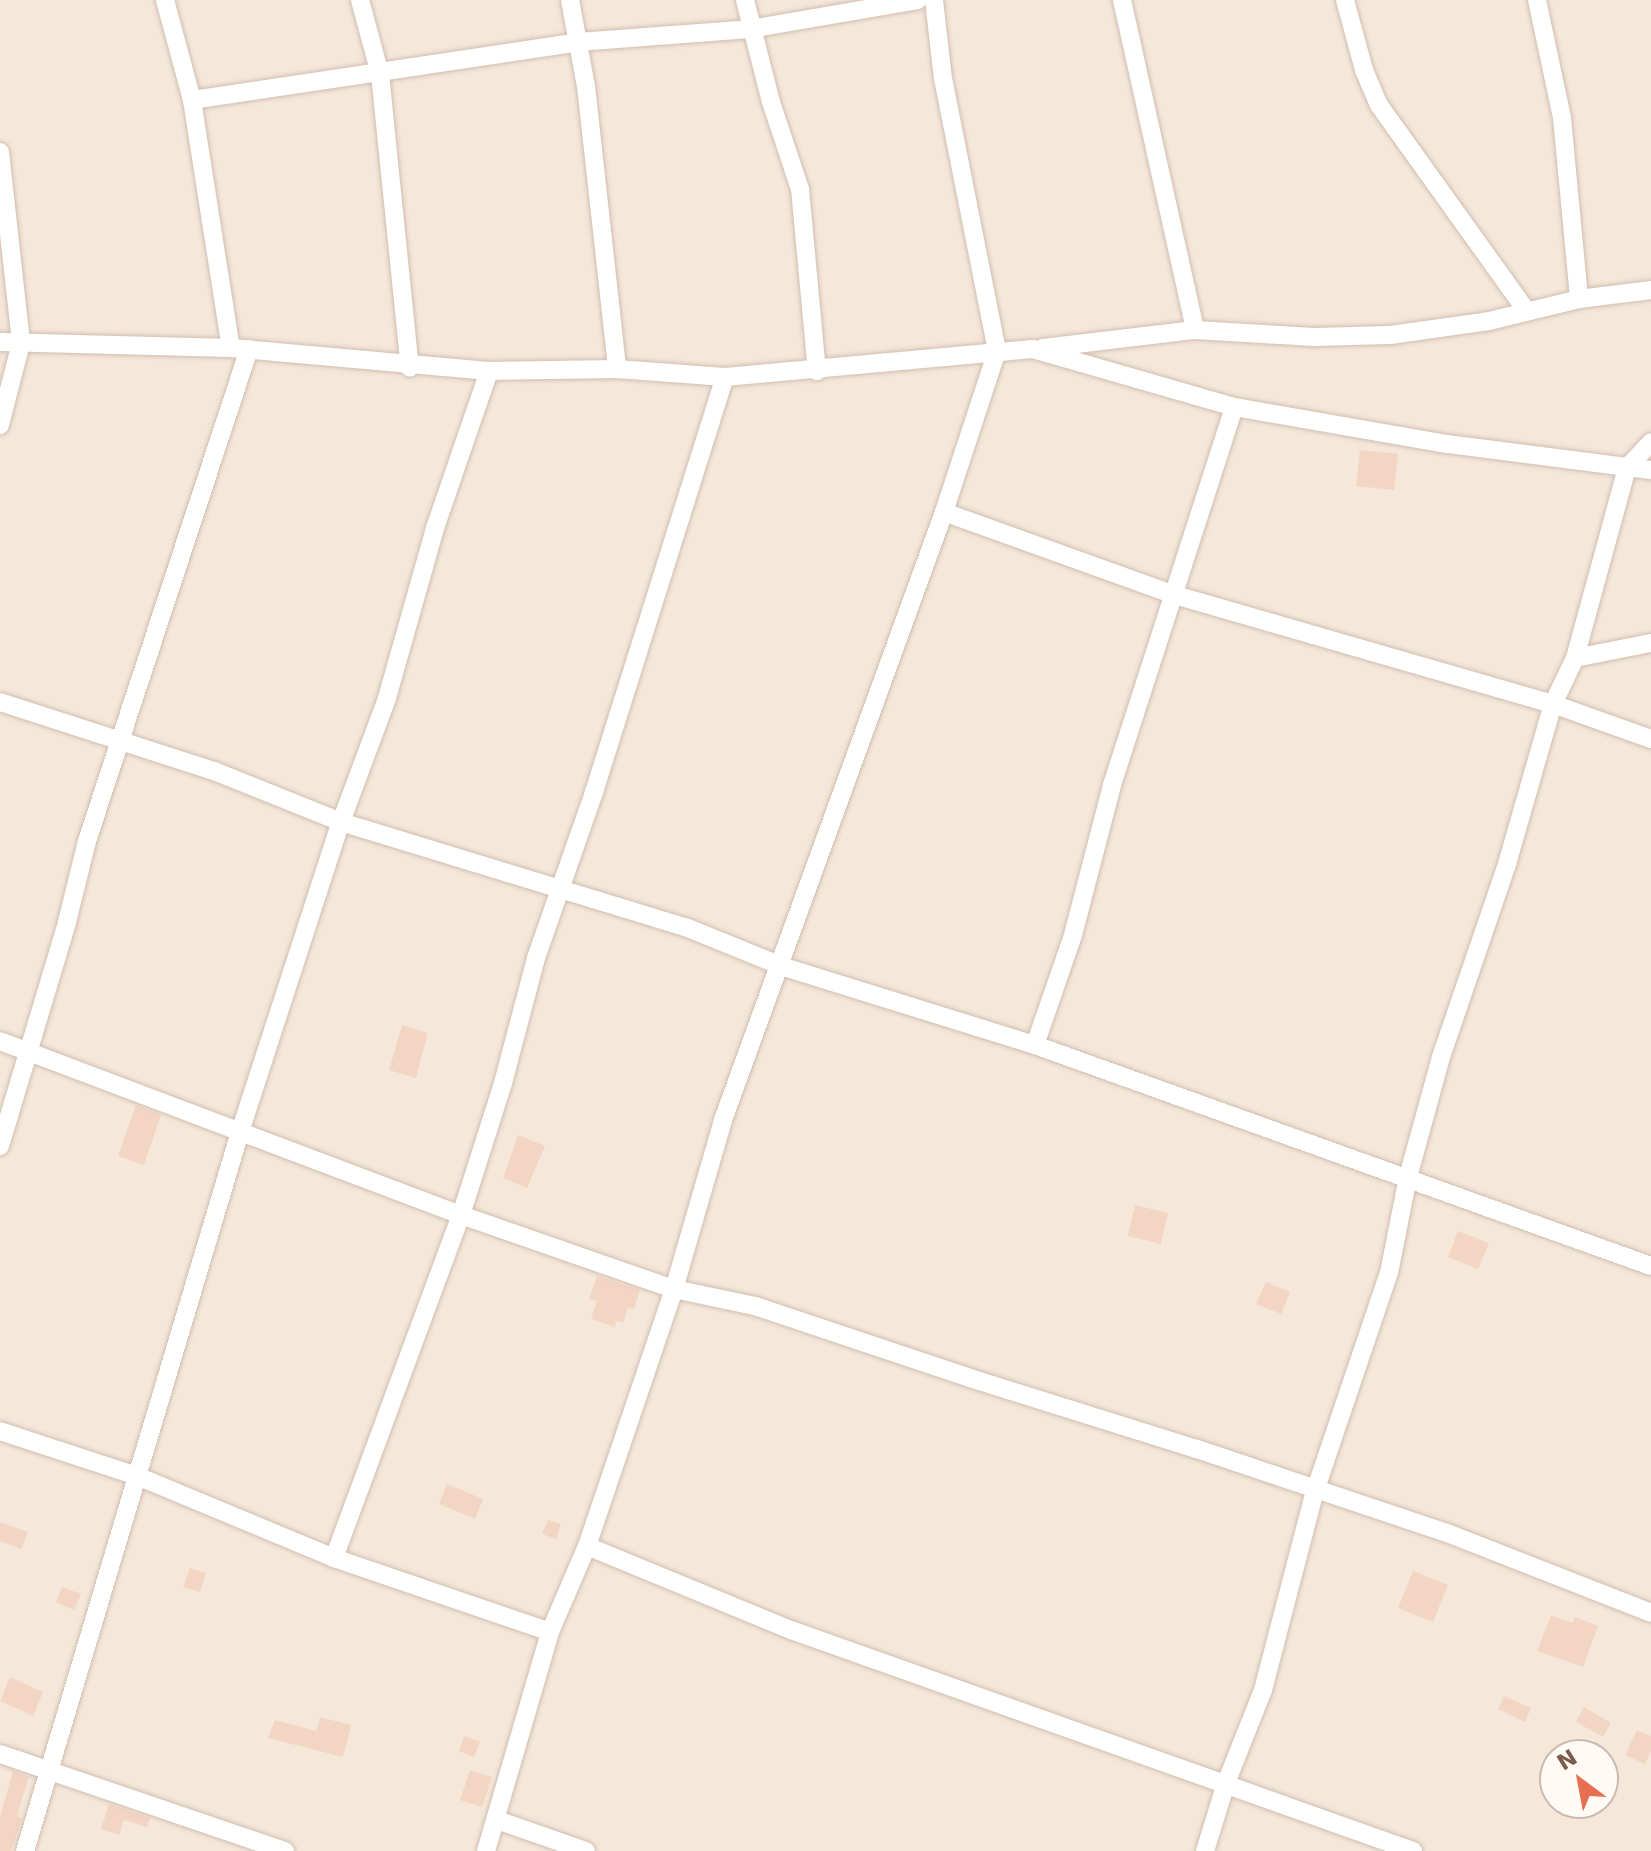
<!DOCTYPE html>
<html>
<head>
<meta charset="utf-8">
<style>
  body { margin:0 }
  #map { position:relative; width:1651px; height:1851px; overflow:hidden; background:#fdf6ec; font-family:"DejaVu Sans",sans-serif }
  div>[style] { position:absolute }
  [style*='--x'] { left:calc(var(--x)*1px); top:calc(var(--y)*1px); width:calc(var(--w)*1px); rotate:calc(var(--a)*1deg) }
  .residential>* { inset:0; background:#f5e8da }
  .building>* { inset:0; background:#f3d5c3 }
  .roads { filter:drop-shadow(0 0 2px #d1beb0) drop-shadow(0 0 2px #d1beb0) }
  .street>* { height:18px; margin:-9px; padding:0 9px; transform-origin:9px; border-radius:9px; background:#fff }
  span { translate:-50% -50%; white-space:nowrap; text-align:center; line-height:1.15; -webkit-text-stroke:6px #fffaf3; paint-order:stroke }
  .north { position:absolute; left:1539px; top:1739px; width:80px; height:80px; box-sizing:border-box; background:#fffaf3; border:2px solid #cabbb1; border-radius:50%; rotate:328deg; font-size:22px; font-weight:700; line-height:32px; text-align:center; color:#7a5c4d }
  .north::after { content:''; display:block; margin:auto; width:28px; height:36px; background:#e76f51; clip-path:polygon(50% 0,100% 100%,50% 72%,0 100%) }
</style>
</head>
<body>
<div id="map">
  <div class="residential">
    <div style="clip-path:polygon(evenodd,0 0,1651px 0,1651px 1851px,0 1851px,0 0,1555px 1755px,1603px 1755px,1603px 1803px,1555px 1803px,1555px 1755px)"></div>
  </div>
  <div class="building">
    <div style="clip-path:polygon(1360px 450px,1398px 454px,1394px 490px,1356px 486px)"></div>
    <div style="clip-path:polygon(402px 1025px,428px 1033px,416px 1078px,389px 1070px)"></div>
    <div style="clip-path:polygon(136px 1105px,161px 1115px,144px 1165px,118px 1156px)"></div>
    <div style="clip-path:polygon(518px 1135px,545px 1146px,527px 1188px,503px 1178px)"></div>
    <div style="clip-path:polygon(1135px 1205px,1168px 1213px,1161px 1244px,1128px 1236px)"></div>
    <div style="clip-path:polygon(1458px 1231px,1489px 1243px,1478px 1269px,1448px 1257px)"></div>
    <div style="clip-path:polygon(597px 1276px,640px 1290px,634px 1309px,628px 1308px,623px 1323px,616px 1321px,615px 1327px,591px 1319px,597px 1301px,589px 1299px)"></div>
    <div style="clip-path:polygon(1266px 1282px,1290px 1292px,1281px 1314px,1256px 1304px)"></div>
    <div style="clip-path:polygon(447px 1484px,483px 1499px,475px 1519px,439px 1504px)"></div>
    <div style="clip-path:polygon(548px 1520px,561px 1524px,556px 1539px,542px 1534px)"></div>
    <div style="clip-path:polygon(0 1522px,28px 1532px,21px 1549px,0 1541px)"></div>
    <div style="clip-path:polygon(190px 1568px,206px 1573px,200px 1592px,183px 1587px)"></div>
    <div style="clip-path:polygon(1413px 1571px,1448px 1585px,1433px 1622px,1398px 1608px)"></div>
    <div style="clip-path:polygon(62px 1587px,81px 1594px,74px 1610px,56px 1602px)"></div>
    <div style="clip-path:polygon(1551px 1615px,1572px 1623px,1575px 1617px,1598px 1626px,1583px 1667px,1537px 1651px)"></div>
    <div style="clip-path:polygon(10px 1677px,43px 1692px,33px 1716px,0 1701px)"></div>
    <div style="clip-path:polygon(1504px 1696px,1531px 1708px,1525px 1722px,1498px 1709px)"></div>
    <div style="clip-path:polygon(1584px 1707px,1611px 1723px,1603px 1737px,1576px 1722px)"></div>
    <div style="clip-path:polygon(320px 1717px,351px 1725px,343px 1757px,268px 1738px,275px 1720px,316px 1731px)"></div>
    <div style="clip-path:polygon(1637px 1730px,1651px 1736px,1651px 1751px,1645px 1764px,1625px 1755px)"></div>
    <div style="clip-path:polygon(464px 1736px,480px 1742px,474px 1757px,459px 1751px)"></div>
    <div style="clip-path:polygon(470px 1770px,492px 1777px,482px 1807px,460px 1800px)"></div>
    <div style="clip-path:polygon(13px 1771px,29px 1777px,17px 1816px,22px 1818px,11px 1851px,0 1851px,0 1817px)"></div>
    <div style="clip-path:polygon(109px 1804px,150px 1818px,147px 1827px,124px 1820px,119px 1835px,101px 1829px)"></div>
  </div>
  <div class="roads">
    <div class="street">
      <div style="--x:165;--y:0;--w:104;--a:74.9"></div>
      <div style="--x:192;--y:100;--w:251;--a:81.1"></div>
      <div style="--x:360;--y:0;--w:77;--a:74.9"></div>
      <div style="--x:380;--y:74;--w:295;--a:84.2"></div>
      <div style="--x:570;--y:0;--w:87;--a:79.5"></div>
      <div style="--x:586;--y:86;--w:285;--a:83.7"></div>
      <div style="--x:745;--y:0;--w:105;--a:75.7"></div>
      <div style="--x:771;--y:102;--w:92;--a:71.6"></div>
      <div style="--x:800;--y:189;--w:183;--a:84.7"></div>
      <div style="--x:1122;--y:0;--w:338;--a:77.5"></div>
      <div style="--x:1345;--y:0;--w:73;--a:74.8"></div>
      <div style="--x:1364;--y:70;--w:38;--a:67"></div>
      <div style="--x:1379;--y:105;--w:254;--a:54.4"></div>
      <div style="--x:1537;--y:0;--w:121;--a:78"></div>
      <div style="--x:1562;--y:118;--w:182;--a:84.6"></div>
      <div style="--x:192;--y:100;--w:390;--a:-8.5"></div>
      <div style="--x:578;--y:42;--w:172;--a:-4.3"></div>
      <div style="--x:750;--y:29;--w:170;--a:-9.8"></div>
      <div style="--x:0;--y:152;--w:192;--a:83.7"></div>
      <div style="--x:21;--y:343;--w:85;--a:104.4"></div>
      <div style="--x:0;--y:342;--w:231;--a:1.5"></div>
      <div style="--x:231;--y:348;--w:259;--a:5.1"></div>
      <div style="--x:489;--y:371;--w:128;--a:-0.9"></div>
      <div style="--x:617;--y:369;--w:108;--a:4.2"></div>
      <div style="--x:725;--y:377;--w:309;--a:-5.2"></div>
      <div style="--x:1033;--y:349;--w:209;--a:16.1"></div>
      <div style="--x:1234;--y:407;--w:209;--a:9.9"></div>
      <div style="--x:1440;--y:443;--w:213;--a:7.3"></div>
      <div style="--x:1043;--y:348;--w:153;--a:-6.8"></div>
      <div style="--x:1195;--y:330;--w:119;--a:3.4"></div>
      <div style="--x:1314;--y:337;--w:76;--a:-1.5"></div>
      <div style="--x:1390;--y:335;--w:100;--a:-8"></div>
      <div style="--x:1489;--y:321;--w:93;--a:-13.7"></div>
      <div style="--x:1579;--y:299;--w:73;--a:-7.1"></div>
      <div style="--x:944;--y:512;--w:245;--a:19.8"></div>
      <div style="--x:1175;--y:595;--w:393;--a:16.1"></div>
      <div style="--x:1553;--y:704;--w:104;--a:19.7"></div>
      <div style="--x:1575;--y:658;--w:77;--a:-11.2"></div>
      <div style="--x:0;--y:702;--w:225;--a:17.9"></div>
      <div style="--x:214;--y:771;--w:137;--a:21.9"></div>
      <div style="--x:341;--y:822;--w:363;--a:17"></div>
      <div style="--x:688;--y:928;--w:100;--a:22.2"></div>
      <div style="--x:781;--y:966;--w:266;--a:17.3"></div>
      <div style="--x:1035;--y:1045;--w:654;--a:19.74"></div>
      <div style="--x:0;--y:1041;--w:493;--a:20.7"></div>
      <div style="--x:461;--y:1215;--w:225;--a:19.2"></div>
      <div style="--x:674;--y:1289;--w:83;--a:11.9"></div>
      <div style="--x:755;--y:1306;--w:227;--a:18.5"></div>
      <div style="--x:970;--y:1378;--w:238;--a:17.4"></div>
      <div style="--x:1197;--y:1449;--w:264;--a:18.6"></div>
      <div style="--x:1447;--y:1533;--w:219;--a:21.4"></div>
      <div style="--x:1035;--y:1045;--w:116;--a:-70.9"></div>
      <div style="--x:1073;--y:935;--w:155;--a:-75.4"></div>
      <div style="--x:1112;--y:785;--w:397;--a:-72.1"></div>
      <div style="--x:0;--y:1146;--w:234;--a:-73.3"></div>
      <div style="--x:67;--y:922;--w:83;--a:-76.1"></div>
      <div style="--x:87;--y:841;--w:518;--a:-71.77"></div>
      <div style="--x:0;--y:1431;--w:144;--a:18.2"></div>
      <div style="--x:137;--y:1476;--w:213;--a:22.6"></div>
      <div style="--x:334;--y:1558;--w:228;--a:18.9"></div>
      <div style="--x:587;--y:1546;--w:221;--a:22.4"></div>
      <div style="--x:791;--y:1630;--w:660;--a:19.56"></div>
      <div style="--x:334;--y:1558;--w:366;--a:-69.7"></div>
      <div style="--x:461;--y:1215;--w:139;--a:-72.3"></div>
      <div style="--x:503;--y:1083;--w:129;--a:-75.2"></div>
      <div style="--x:536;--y:958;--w:176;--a:-70.7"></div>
      <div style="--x:594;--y:792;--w:435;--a:-72.5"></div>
      <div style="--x:0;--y:1754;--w:301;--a:18.8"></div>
      <div style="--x:497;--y:1820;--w:94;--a:19.2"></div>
      <div style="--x:25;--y:1851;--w:750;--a:-73.35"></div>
      <div style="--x:240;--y:1132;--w:326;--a:-72"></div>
      <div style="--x:341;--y:822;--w:132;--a:-69.6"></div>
      <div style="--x:387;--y:698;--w:177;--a:-74.2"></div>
      <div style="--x:435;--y:528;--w:166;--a:-71"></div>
      <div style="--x:486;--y:1851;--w:228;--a:-73.7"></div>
      <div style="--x:550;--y:1632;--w:94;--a:-66.7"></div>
      <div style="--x:587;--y:1546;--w:271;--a:-71.3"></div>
      <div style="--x:674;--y:1289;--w:176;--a:-73.8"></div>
      <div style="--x:723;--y:1120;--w:647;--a:-70.02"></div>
      <div style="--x:944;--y:512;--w:169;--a:-71.8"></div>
      <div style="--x:997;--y:351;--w:277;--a:-101.2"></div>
      <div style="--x:943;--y:79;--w:80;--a:-96.5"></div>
      <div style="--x:1205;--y:1851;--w:71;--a:-72.8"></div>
      <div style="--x:1226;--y:1783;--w:100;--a:-68.3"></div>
      <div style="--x:1263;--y:1690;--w:206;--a:-75.4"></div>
      <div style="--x:1315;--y:1491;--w:230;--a:-71.3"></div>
      <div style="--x:1389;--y:1273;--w:98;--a:-78.8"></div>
      <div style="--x:1408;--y:1177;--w:124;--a:-74.6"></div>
      <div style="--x:1441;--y:1057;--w:204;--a:-71.1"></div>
      <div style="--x:1507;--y:864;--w:166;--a:-74"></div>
      <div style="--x:1553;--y:704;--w:51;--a:-64.4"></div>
      <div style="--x:1575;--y:658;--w:197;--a:-74.7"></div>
      <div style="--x:1627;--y:468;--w:35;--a:-47"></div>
    </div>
  </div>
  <div class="north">N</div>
</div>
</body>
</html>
